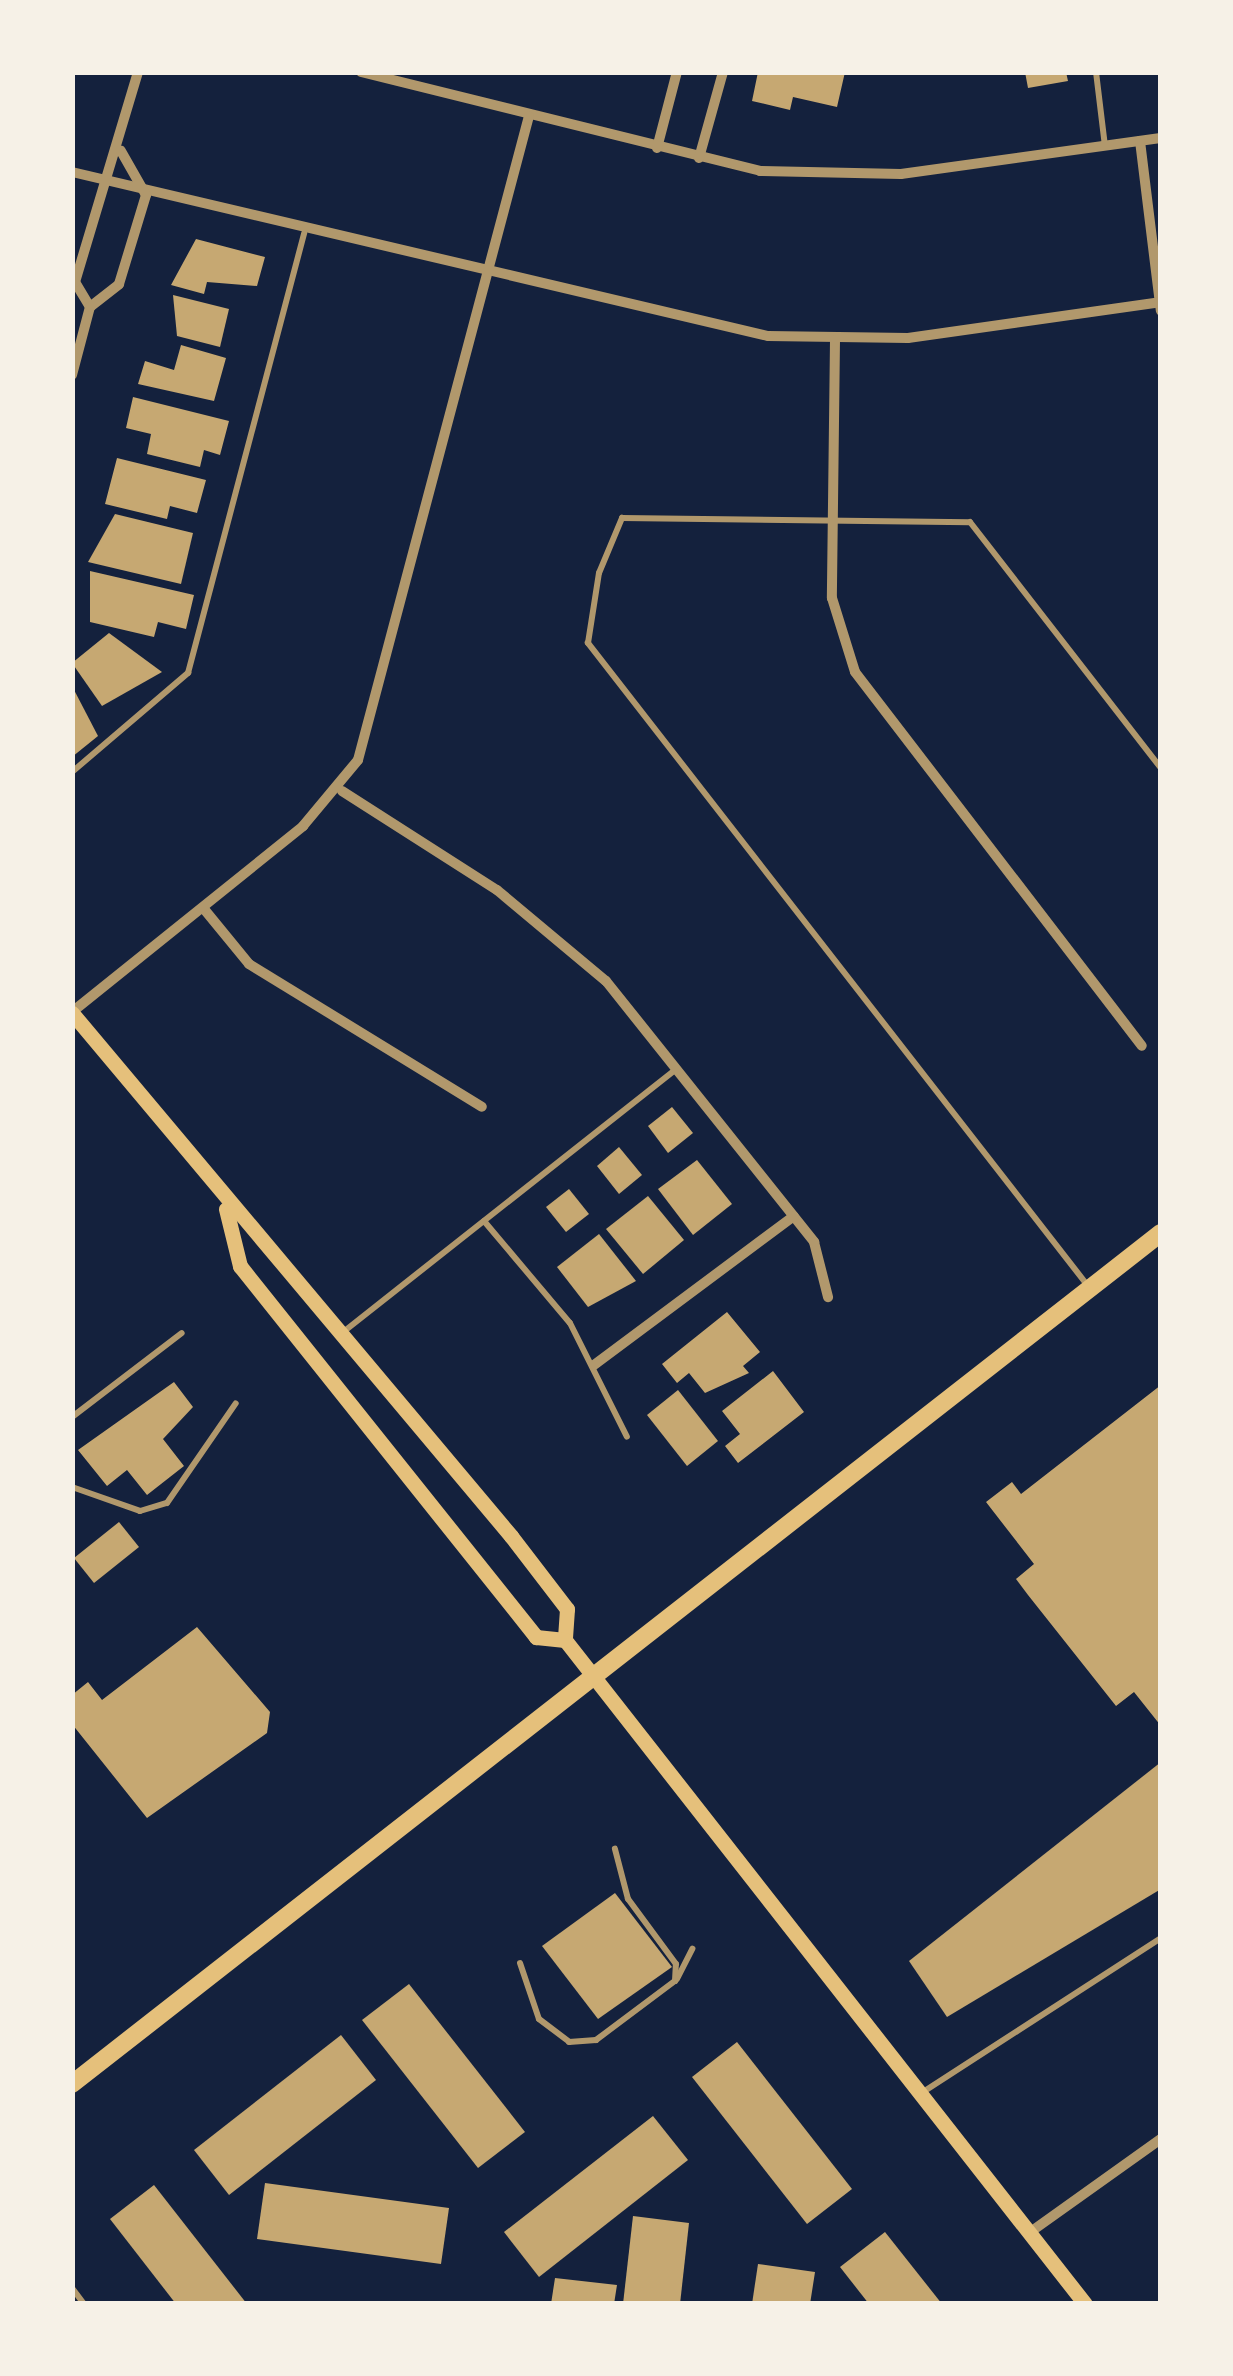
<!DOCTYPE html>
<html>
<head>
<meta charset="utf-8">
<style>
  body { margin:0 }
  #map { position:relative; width:1233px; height:2376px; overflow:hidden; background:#14213d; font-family:"IBM Plex Sans",sans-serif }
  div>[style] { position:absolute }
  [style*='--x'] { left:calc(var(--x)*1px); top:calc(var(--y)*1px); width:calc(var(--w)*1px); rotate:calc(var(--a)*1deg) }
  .building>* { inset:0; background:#c6a872 }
  .service>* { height:6px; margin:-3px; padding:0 3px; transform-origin:3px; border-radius:3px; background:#b1986c }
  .minor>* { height:10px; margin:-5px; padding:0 5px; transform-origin:5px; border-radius:5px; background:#b1986c }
  .secondary>* { height:15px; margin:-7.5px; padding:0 7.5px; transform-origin:7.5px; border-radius:7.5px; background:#e5c07b }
  .primary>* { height:18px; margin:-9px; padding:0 9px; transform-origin:9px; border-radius:9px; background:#e5c07b }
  span { translate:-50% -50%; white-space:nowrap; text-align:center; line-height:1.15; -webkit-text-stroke:12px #f6f1e7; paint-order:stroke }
  .frame { position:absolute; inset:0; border:75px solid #f6f1e7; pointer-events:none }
</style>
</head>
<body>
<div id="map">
  <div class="building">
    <div style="clip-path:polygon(758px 72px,845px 72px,837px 107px,793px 97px,790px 110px,752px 101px)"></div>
    <div style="clip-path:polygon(1025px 72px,1066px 72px,1068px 81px,1028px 88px)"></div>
    <div style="clip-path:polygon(196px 239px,265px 257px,257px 286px,207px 282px,204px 294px,171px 285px)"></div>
    <div style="clip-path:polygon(173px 295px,229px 309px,220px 347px,177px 336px)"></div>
    <div style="clip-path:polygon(181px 345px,226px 358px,214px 401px,138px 384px,145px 361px,174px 370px)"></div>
    <div style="clip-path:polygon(133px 397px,229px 421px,220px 455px,204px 450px,200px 467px,147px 454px,151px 434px,126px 428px)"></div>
    <div style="clip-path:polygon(117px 458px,206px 480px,197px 513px,170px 506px,167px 519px,105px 504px)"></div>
    <div style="clip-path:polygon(115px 514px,193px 533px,181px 584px,88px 562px)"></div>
    <div style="clip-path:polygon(90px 571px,194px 595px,186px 629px,158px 622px,154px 637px,90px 622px)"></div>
    <div style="clip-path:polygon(109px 633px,162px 672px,102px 706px,72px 663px)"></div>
    <div style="clip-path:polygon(72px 686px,98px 736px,72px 757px)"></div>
    <div style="clip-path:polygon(672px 1107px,693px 1133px,668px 1153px,648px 1126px)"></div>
    <div style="clip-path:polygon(619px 1147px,642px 1175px,619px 1194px,597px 1166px)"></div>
    <div style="clip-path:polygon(697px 1160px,732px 1204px,693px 1235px,658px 1189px)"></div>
    <div style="clip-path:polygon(569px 1189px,589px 1214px,566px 1232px,546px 1207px)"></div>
    <div style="clip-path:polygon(648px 1196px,684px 1240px,643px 1274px,606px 1229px)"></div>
    <div style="clip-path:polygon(599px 1234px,636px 1281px,588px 1307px,557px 1267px)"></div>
    <div style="clip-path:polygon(727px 1312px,760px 1352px,743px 1366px,749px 1373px,705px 1393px,689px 1373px,677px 1383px,662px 1364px)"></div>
    <div style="clip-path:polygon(773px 1371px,804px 1412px,738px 1463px,725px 1446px,740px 1434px,722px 1411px)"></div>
    <div style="clip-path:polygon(174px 1382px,193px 1407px,163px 1439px,184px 1466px,147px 1495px,127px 1470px,107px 1486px,78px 1450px)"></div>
    <div style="clip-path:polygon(1161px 1385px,1161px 1726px,1134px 1692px,1116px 1706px,1028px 1595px,1016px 1579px,1034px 1564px,986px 1502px,1012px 1482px,1021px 1494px)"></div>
    <div style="clip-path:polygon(678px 1390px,718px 1441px,687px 1466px,647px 1415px)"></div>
    <div style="clip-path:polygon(119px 1522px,139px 1547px,94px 1583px,74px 1558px)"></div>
    <div style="clip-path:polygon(197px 1627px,270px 1712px,267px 1733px,147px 1818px,72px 1724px,72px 1695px,88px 1682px,102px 1700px)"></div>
    <div style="clip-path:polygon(1161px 1762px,1161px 1889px,947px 2017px,909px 1961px)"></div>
    <div style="clip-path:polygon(615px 1893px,672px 1967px,598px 2019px,542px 1946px)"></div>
    <div style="clip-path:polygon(409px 1984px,525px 2132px,478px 2168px,362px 2020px)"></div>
    <div style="clip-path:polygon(341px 2035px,376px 2080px,229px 2195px,194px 2150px)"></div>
    <div style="clip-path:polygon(737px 2042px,852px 2189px,807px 2224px,692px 2077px)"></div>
    <div style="clip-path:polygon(653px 2116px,688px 2160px,539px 2277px,504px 2232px)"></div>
    <div style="clip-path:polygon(265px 2183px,449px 2208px,441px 2264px,257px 2239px)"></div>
    <div style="clip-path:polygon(154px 2185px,247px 2304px,176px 2304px,110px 2219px)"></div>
    <div style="clip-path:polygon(633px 2216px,689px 2223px,680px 2304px,623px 2304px)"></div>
    <div style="clip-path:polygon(885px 2232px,942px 2304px,869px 2304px,840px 2267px)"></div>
    <div style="clip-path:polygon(758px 2264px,815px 2272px,810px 2304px,752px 2304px)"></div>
    <div style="clip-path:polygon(555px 2278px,617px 2285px,614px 2304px,551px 2304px)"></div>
  </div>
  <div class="service">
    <div style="--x:1096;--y:72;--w:75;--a:83.1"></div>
    <div style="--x:72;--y:772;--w:153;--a:-40.5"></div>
    <div style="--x:188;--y:673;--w:455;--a:-75.2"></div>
    <div style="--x:484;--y:1221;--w:133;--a:49.9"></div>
    <div style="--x:570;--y:1323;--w:127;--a:63.4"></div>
    <div style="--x:1088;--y:1286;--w:815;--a:-127.87"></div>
    <div style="--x:588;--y:643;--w:71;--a:-81.1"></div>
    <div style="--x:599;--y:573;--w:60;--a:-67.3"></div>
    <div style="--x:622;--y:518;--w:348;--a:0.7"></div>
    <div style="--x:970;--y:522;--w:311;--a:52.2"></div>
    <div style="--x:347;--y:1329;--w:419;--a:-38.3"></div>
    <div style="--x:72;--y:1417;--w:138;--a:-37.4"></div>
    <div style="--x:72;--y:1487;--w:72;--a:19.4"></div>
    <div style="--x:140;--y:1511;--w:28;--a:-17"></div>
    <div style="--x:167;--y:1503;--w:121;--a:-55.4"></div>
    <div style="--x:520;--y:1963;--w:59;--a:71.3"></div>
    <div style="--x:539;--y:2019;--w:38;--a:37"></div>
    <div style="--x:569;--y:2042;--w:27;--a:-4"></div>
    <div style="--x:596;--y:2040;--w:99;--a:-36.8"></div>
    <div style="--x:675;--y:1981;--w:17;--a:-87"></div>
    <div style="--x:676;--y:1964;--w:81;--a:-126.4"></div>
    <div style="--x:628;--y:1899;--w:52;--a:-104.6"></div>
    <div style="--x:677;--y:1979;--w:34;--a:-63"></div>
    <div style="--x:923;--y:2092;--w:283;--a:-32.9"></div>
    <div style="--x:72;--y:2288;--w:20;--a:53"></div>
  </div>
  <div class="minor">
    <div style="--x:361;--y:72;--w:411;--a:13.9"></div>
    <div style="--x:760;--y:171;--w:141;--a:1.2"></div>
    <div style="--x:901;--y:174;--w:262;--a:-7.9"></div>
    <div style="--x:1140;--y:141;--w:171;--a:83"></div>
    <div style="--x:657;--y:148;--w:79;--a:-75.3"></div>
    <div style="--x:699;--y:158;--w:89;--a:-74.4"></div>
    <div style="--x:72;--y:172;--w:715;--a:13.26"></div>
    <div style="--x:768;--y:336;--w:140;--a:0.8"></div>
    <div style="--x:908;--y:338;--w:256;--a:-8.1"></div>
    <div style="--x:90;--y:307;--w:29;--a:-121"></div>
    <div style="--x:75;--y:282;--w:219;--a:-73.3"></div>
    <div style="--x:835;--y:340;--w:258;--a:90.7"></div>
    <div style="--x:832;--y:598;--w:77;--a:72.7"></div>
    <div style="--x:855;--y:672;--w:471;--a:52.5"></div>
    <div style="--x:72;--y:375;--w:70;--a:-75.2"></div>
    <div style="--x:90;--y:307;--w:37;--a:-38"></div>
    <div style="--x:119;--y:284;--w:93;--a:-73.1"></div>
    <div style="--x:146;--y:195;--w:51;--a:-119.6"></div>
    <div style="--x:342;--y:791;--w:184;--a:32.6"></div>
    <div style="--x:497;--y:890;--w:142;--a:39.9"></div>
    <div style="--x:606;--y:981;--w:334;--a:51.4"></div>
    <div style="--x:814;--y:1242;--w:57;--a:75.7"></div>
    <div style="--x:204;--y:909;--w:71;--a:50.7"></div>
    <div style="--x:249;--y:964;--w:273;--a:31.5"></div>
    <div style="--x:72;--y:1012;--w:297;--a:-38.8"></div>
    <div style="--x:303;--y:826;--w:86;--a:-50.2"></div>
    <div style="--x:358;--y:760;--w:666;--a:-75.13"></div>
    <div style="--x:594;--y:1365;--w:249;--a:-36.7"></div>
    <div style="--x:1029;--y:2233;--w:162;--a:-35.5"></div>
  </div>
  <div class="secondary">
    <div style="--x:72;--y:1013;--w:683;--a:49.99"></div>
    <div style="--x:511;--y:1536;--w:92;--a:52.5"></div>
    <div style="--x:567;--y:1609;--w:31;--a:94"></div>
    <div style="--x:565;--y:1640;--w:843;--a:51.93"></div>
    <div style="--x:226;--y:1209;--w:59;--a:76.2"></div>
    <div style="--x:240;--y:1266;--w:475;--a:51.4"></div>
    <div style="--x:536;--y:1637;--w:29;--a:6"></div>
  </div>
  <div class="primary">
    <div style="--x:72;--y:2084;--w:1382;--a:-38.01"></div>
  </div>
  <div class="frame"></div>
</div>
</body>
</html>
